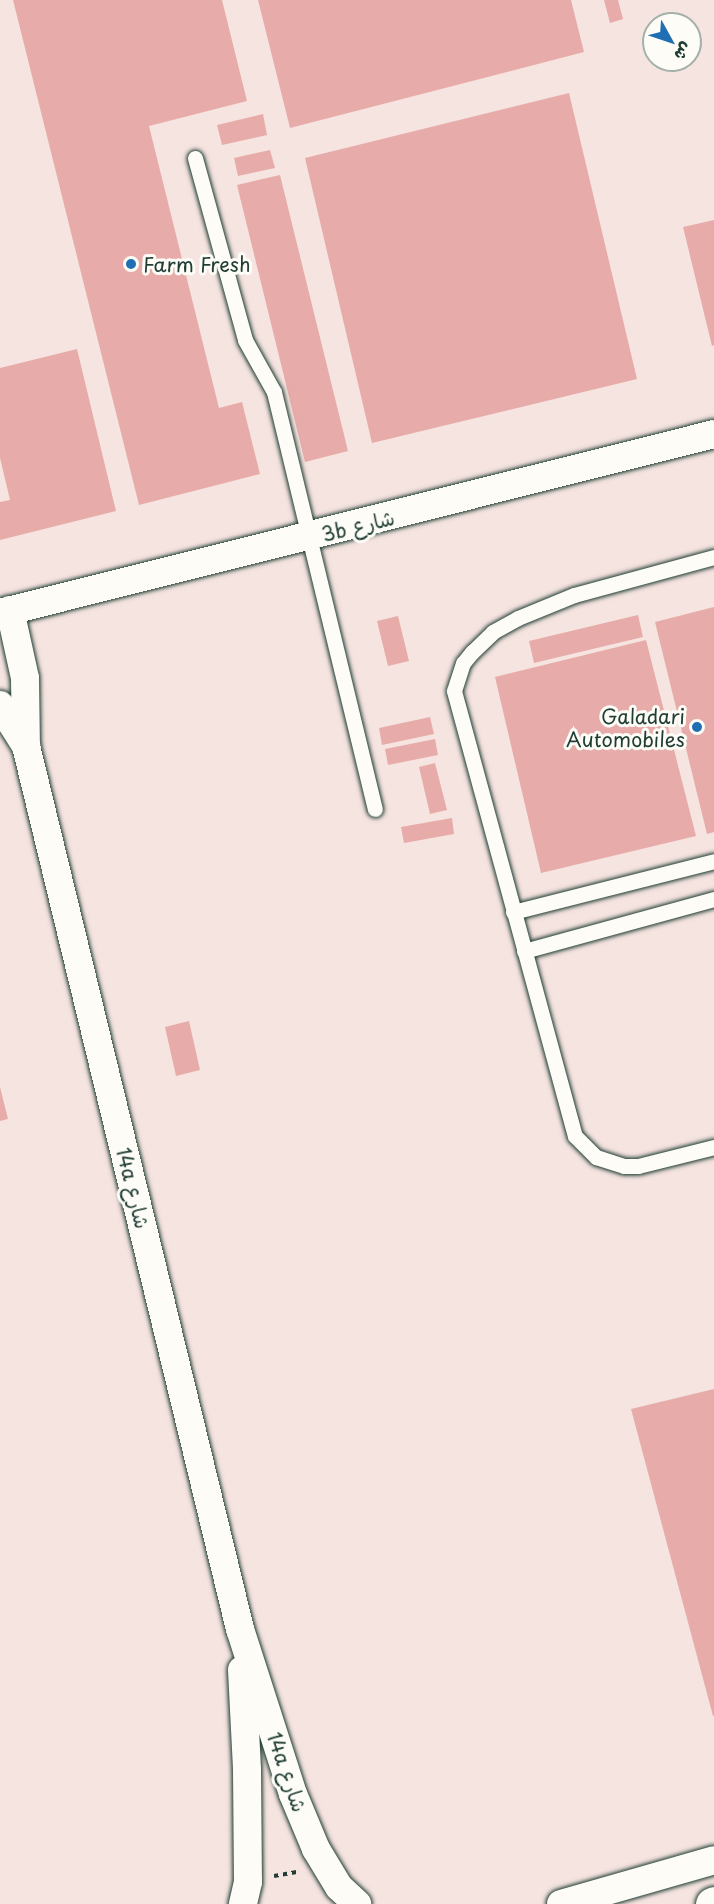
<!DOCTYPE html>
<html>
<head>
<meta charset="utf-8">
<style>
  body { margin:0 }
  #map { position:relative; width:714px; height:1904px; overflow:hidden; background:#fdfcf7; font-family:"Playpen Sans","Playpen Sans Arabic",sans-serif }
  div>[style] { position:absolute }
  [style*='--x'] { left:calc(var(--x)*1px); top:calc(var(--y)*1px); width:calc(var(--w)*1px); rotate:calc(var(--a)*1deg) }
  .built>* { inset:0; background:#f6e4e0 }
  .building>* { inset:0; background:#e7aca9 }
  .path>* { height:4px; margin-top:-2px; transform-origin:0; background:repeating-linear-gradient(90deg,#1f3d34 0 4.5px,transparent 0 9px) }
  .roads { filter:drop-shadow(0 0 2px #1f3d34) drop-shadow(0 0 2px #1f3d34) }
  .lane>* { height:15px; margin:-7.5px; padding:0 7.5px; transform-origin:7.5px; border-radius:7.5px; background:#fdfcf7 }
  .street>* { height:28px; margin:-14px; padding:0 14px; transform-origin:14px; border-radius:14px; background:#fdfcf7 }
  .secondary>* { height:33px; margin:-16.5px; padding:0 16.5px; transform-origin:16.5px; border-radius:16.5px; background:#fdfcf7 }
  .dots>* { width:16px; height:16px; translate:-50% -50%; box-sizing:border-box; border:3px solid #fdfcf7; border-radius:50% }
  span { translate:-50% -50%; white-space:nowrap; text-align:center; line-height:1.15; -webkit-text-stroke:6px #fdfcf7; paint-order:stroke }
  .poi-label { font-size:20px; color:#1f3d34 }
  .left { translate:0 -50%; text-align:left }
  .right { translate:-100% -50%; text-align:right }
  .street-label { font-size:20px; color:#1f3d34 }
  .north { position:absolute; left:642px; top:12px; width:60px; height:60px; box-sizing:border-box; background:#fdfcf7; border:2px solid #a4b0a9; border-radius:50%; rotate:130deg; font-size:16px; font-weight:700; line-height:24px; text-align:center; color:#1f3d34 }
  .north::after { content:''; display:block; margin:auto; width:21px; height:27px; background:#1f6fb2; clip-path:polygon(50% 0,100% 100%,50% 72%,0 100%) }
</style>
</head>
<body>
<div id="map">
  <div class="built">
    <div style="clip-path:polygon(evenodd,0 0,714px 0,714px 1904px,0 1904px,0 0,654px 24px,690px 24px,690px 60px,654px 60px,654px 24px)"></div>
  </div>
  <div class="building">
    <div style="clip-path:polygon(13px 0,222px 0,247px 101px,149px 126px,219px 408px,242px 402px,260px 474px,139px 505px)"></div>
    <div style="clip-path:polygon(258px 0,571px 0,584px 52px,290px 128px)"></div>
    <div style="clip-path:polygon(604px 0,618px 0,623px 19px,610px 23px)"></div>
    <div style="clip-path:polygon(569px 93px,637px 379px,372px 443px,305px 158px)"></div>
    <div style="clip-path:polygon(263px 114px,267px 135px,222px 145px,217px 125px)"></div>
    <div style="clip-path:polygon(270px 150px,275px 168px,238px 176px,234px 158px)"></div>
    <div style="clip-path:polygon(280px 175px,348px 451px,305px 462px,237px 185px)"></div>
    <div style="clip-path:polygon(714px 220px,714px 345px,712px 346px,683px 227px)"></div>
    <div style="clip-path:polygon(77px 349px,116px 511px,0 540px,0 502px,10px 500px,0 458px,0 368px)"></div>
    <div style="clip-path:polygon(714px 607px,714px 832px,707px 834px,655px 622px)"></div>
    <div style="clip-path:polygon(638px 615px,643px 637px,534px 663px,529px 641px)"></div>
    <div style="clip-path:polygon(398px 616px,409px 661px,388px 666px,377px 621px)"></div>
    <div style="clip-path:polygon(646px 640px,696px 836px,541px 873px,495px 677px)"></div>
    <div style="clip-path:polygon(430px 717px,434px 734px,382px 745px,379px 728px)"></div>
    <div style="clip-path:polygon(435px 739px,438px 755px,388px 765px,385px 749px)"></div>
    <div style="clip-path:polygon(435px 763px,447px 810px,430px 814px,419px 767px)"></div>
    <div style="clip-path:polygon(452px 818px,454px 834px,404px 843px,401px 827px)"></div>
    <div style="clip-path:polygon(189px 1021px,200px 1070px,176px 1076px,165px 1027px)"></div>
    <div style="clip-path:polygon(0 1087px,8px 1119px,0 1121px)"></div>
    <div style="clip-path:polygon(714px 1389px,714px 1716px,713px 1716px,631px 1409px)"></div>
  </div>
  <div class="path">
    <div style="--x:274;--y:1876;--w:23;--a:-10"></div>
  </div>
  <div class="roads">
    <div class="lane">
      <div style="--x:195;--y:158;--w:189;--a:74.6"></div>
      <div style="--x:245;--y:340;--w:60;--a:60.9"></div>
      <div style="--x:274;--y:392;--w:429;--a:76.4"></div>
      <div style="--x:714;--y:557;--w:145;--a:164.8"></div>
      <div style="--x:574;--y:595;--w:61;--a:157.7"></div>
      <div style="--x:518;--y:618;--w:29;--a:151"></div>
      <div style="--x:493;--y:632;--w:29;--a:136"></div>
      <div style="--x:472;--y:652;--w:14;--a:129"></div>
      <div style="--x:463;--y:663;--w:29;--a:108"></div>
      <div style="--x:454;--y:691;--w:461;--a:74.8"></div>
      <div style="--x:575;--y:1136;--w:30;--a:45"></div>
      <div style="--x:596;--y:1157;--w:29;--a:18"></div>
      <div style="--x:624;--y:1166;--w:14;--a:0"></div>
      <div style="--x:638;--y:1166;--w:78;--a:-14"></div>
      <div style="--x:513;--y:912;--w:207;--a:-14.2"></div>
      <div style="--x:524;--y:951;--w:197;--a:-15.3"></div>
    </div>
    <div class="street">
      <div style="--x:10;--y:610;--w:70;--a:77.6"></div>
      <div style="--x:25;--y:678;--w:68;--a:89.2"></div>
      <div style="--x:26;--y:746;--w:909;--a:76.38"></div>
      <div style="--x:240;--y:1629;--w:173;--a:72.2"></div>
      <div style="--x:293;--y:1794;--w:60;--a:67.3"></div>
      <div style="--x:316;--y:1849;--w:44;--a:58.8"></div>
      <div style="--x:339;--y:1887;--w:25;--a:43"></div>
      <div style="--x:0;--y:613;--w:736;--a:-14.07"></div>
      <div style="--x:0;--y:705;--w:49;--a:57.6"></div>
      <div style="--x:242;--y:1670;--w:100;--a:87.1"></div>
      <div style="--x:247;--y:1770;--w:112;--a:89.5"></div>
      <div style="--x:248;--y:1882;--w:23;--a:103"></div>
      <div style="--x:561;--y:1904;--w:159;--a:-16"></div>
    </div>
    <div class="secondary">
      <div style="--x:712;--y:1904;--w:2;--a:-27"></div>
    </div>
  </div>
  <div class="dots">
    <div style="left:131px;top:264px;background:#1f6fb2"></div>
    <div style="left:697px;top:727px;background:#1f6fb2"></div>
  </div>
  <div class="poi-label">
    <span class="left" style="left:143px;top:264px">Farm Fresh</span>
    <span class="right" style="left:685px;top:728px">Galadari<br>Automobiles</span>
  </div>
  <div class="street-label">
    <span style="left:358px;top:526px;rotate:-14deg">3b شارع</span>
    <span style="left:133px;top:1188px;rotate:76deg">14a شارع</span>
    <span style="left:287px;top:1772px;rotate:71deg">14a شارع</span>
  </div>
  <div class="north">ش</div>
</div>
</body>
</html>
